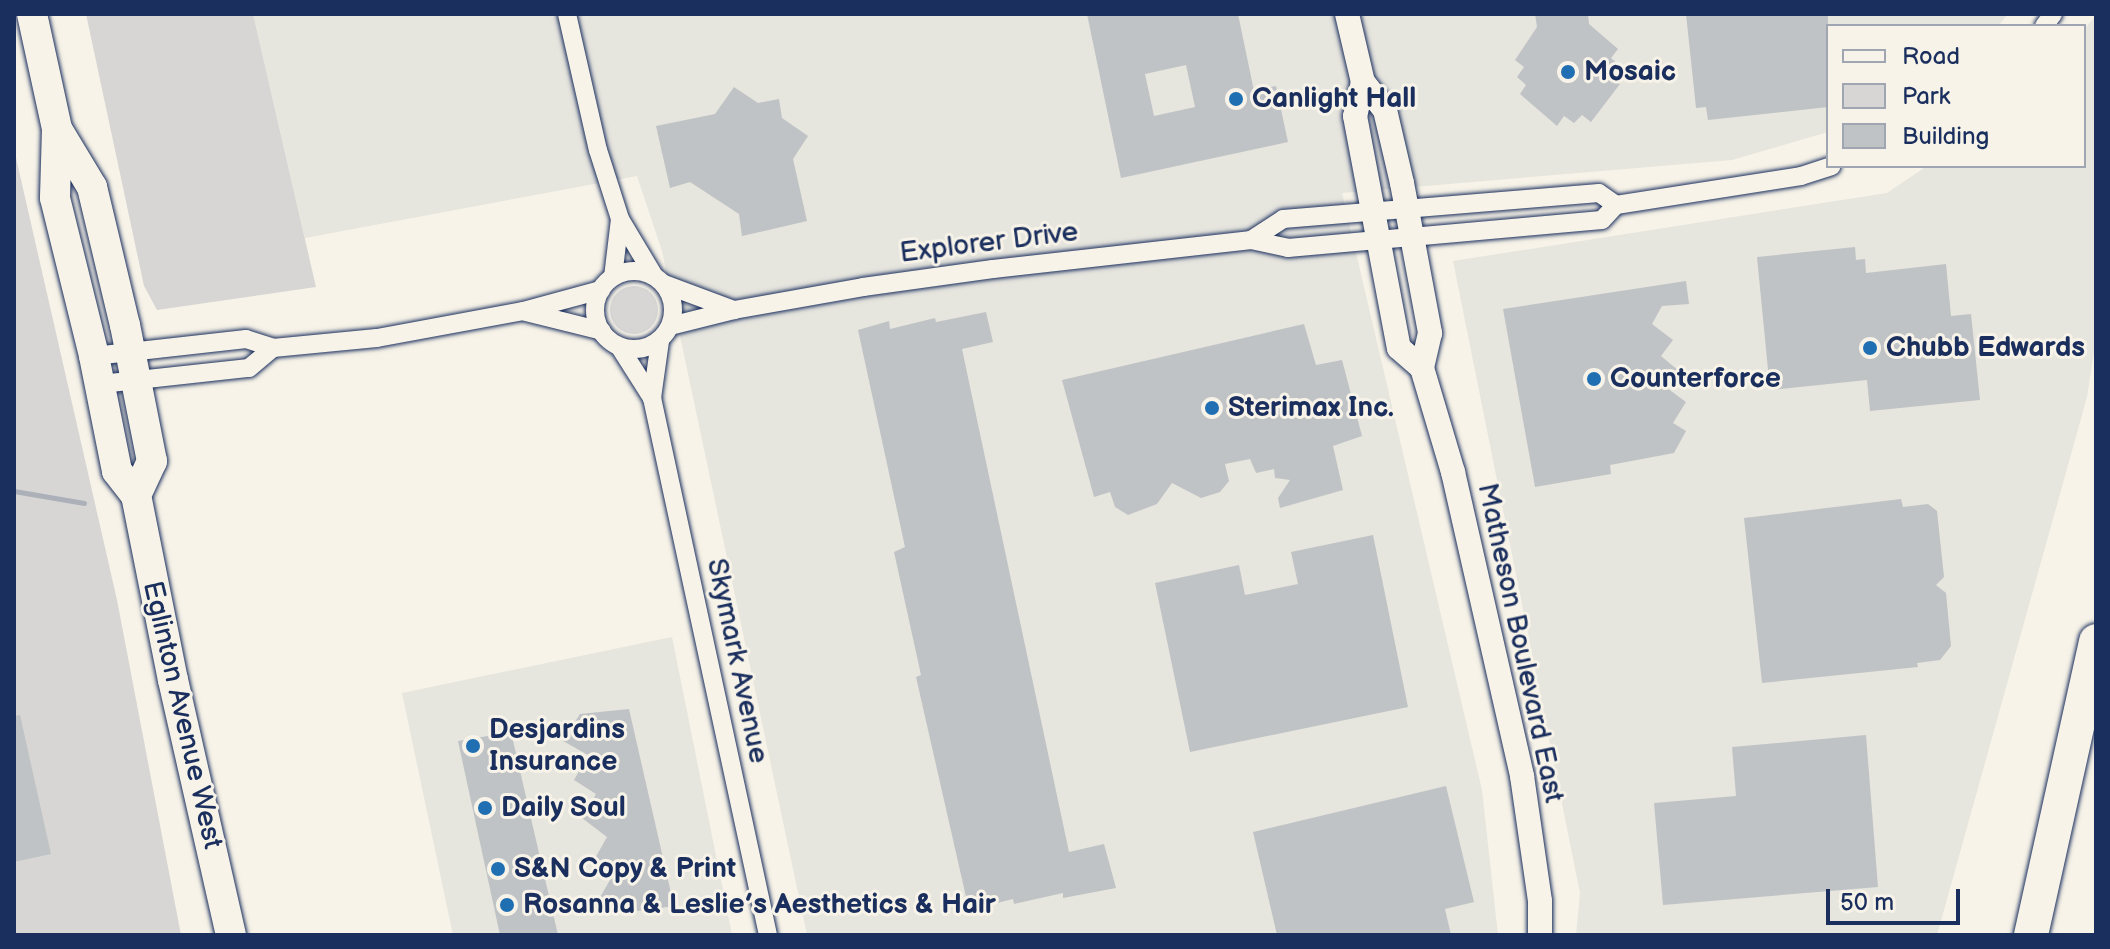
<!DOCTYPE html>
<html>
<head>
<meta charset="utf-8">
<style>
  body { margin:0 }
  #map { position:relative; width:2110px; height:949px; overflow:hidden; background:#f7f3e8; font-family:"Balsamiq Sans",sans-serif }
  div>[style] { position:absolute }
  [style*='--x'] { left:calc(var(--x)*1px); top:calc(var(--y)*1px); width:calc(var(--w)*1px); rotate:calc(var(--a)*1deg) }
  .built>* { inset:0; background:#e6e5de }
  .green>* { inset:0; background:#d7d6d4 }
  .round { border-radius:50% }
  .stream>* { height:5px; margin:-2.5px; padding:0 2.5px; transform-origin:2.5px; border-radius:2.5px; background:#acb0b9 }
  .building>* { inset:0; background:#c0c3c5 }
  .roads { filter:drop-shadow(0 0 2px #1b2f5e) drop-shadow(0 0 2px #1b2f5e) }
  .minor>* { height:18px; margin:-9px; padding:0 9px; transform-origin:9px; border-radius:9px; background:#f7f3e8 }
  .minor>.ring { margin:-9px; padding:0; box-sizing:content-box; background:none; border:18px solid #f7f3e8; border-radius:50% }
  .tertiary>* { height:24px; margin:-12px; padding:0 12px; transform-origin:12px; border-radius:12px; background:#f7f3e8 }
  .primary>* { height:30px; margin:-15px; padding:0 15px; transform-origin:15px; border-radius:15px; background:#f7f3e8 }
  .motorway>* { height:34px; margin:-17px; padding:0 17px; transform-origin:17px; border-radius:17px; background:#f7f3e8 }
  .dots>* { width:22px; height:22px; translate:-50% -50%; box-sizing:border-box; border:4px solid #f7f3e8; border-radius:50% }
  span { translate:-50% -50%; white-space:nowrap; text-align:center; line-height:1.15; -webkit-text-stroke:6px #f7f3e8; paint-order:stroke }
  .poi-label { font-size:28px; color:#1b2f5e; font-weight:700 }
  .left { translate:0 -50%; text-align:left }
  .street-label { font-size:28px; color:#1b2f5e }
  .frame { position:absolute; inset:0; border:16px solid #1b2f5e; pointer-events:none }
  .legend { position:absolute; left:1826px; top:24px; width:260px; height:144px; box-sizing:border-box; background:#f7f3e8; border:2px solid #9fa5b1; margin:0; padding:10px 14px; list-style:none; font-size:24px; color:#1b2f5e }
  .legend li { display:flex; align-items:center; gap:16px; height:40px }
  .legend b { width:40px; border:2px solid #9fa5b1 }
  .scale { position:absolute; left:1826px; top:889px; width:134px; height:36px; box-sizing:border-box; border:4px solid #1b2f5e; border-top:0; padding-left:10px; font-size:24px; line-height:28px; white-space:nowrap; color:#1b2f5e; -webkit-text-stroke:6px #f7f3e8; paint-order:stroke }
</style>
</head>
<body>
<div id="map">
  <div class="built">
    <div style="clip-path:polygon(253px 14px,2008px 14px,1998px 26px,1828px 26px,1828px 132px,1732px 160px,1342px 193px,1482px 790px,1498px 935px,807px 935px,662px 251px,637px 176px,305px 238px)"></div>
    <div style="clip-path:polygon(2096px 16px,2096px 339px,2087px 397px,1937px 935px,1576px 935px,1580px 893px,1453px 261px,1887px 193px,1927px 166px,2084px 166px,2084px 29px)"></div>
    <div style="clip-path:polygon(672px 637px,732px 935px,453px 935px,402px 693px)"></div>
  </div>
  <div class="green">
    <div style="clip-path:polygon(86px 14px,253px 14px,316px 287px,157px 310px,144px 286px)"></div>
    <div style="clip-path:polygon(14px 149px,117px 600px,181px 935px,14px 935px)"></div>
    <div class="round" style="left:610px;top:286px;width:48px;height:48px"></div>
  </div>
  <div class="stream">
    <div style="--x:14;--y:491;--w:71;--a:9.7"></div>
  </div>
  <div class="building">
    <div style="clip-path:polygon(evenodd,1087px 14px,1238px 14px,1254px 91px,1276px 86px,1288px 142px,1121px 178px,1087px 14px,1186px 65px,1195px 107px,1154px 116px,1145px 74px,1186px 65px)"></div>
    <div style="clip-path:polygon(1535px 14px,1588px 14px,1589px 24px,1618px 49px,1611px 58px,1620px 66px,1613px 76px,1620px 84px,1591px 122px,1582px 115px,1574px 123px,1564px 116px,1557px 126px,1520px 94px,1526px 85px,1517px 77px,1524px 67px,1515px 60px,1537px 27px)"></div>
    <div style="clip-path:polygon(1686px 14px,1828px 14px,1828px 107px,1708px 120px,1706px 107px,1696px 108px)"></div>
    <div style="clip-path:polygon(734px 87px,758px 103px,779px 99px,782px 118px,808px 136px,793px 159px,807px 221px,742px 236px,739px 214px,690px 182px,670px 188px,656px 126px,715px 114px)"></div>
    <div style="clip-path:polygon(1855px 247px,1856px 260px,1865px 259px,1866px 273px,1946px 264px,1951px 316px,1971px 314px,1980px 400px,1870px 411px,1867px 380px,1770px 390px,1757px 257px)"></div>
    <div style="clip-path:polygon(1686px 281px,1689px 304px,1662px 306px,1652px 324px,1673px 340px,1661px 356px,1679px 371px,1667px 388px,1686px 402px,1673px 423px,1686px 431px,1674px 453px,1610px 465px,1611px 474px,1535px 487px,1503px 309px)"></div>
    <div style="clip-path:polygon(986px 312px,993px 342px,962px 349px,1069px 852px,1104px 844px,1116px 888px,1063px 898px,1063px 893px,1014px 904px,1013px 899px,969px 910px,916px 677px,921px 675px,894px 552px,905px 547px,858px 330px,889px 321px,890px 329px,935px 318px,936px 322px)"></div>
    <div style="clip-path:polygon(1304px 324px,1316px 365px,1342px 360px,1362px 436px,1333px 446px,1343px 490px,1280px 508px,1278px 498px,1290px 480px,1275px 478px,1274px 469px,1256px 473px,1250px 459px,1225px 464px,1229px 481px,1220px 492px,1201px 498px,1172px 483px,1157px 504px,1128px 515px,1115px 507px,1110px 492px,1094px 497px,1062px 380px)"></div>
    <div style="clip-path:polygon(1901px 499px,1903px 507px,1928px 504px,1937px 511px,1944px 577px,1936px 585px,1946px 593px,1951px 646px,1940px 660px,1917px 663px,1918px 667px,1762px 683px,1744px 518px)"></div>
    <div style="clip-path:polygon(1373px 535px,1408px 707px,1190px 752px,1155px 583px,1239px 565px,1245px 595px,1298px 584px,1291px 552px)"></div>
    <div style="clip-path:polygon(629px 709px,674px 906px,622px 913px,599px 899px,614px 873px,594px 860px,607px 837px,582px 818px,596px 794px,574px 780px,588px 755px,563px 741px,580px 714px)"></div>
    <div style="clip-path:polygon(20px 715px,51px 854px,14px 862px,14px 716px)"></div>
    <div style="clip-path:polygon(511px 732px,558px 935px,500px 935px,458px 741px)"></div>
    <div style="clip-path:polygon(1866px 735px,1878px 887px,1663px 905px,1654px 803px,1736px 796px,1732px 747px)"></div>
    <div style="clip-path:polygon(1446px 786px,1474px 902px,1445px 909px,1451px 935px,1277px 935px,1253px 832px)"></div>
  </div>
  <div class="roads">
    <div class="minor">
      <div style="--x:567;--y:14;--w:139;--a:77.2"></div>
      <div style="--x:598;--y:150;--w:72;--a:72.3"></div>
      <div style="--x:620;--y:219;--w:66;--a:59.2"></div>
      <div style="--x:2044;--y:26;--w:15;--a:-53"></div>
      <div style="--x:1251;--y:240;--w:38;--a:-33"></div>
      <div style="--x:1283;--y:219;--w:317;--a:-4.7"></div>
      <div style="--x:1599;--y:193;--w:21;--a:35"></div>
      <div class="ring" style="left:595px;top:271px;width:60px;height:60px"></div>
      <div style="--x:613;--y:277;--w:58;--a:-83.1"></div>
      <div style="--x:664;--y:284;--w:75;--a:20.4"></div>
      <div style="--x:526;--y:312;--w:78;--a:14"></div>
      <div style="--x:670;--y:326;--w:66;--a:-14"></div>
      <div style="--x:734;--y:310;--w:131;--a:-10.1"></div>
      <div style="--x:863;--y:287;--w:131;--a:-7.9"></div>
      <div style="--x:993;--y:269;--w:260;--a:-6.4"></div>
      <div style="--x:1251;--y:240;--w:38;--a:12"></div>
      <div style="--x:1288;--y:248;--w:315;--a:-5.1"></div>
      <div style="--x:1602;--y:220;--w:21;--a:-47"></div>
      <div style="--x:1616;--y:205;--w:187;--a:-8.9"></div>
      <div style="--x:1801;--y:176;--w:32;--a:-18"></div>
      <div style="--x:660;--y:341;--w:58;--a:98"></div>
      <div style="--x:652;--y:398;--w:549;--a:77.81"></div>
      <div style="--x:619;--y:346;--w:62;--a:57.6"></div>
      <div style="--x:94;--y:356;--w:153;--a:-6.4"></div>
      <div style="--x:246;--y:339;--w:28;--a:18"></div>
      <div style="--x:273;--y:348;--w:104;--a:-5.5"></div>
      <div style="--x:377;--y:338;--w:148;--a:-10.5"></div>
      <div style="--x:523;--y:311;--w:81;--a:-15.1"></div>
      <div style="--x:101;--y:384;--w:149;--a:-6.2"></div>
      <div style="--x:249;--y:368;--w:31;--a:-40"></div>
    </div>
    <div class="tertiary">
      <div style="--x:1347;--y:14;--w:70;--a:76.8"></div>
      <div style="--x:1363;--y:82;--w:35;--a:103"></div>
      <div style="--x:1355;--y:116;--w:236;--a:79.3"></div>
      <div style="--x:1399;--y:348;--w:30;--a:41"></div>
      <div style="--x:1363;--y:82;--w:36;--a:52"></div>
      <div style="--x:1385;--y:110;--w:75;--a:76.9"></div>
      <div style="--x:1402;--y:183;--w:153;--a:79.4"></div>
      <div style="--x:1430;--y:333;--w:36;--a:103"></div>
      <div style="--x:1422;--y:368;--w:109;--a:73.4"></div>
      <div style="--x:1453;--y:472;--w:312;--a:77.2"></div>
      <div style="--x:1522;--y:776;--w:126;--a:81.8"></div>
      <div style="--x:1540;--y:901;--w:34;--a:90"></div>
    </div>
    <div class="primary">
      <div style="--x:32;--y:14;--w:118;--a:77.7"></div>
      <div style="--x:57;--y:129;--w:69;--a:91.7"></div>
      <div style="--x:55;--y:198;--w:163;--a:76.1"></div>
      <div style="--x:94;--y:356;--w:117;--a:78.7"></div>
      <div style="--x:117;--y:471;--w:31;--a:52"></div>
      <div style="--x:136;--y:495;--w:189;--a:78.7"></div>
      <div style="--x:173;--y:680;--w:262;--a:77.2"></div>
      <div style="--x:57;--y:129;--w:68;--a:58.9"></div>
      <div style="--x:92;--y:187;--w:142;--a:76.6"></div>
      <div style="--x:125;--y:325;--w:139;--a:78.8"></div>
      <div style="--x:152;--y:461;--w:38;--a:115"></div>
    </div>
    <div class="motorway">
      <div style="--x:2031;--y:935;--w:301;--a:-77.5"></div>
    </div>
  </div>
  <div class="dots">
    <div style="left:1568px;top:72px;background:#1f6fb2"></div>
    <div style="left:1236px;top:99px;background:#1f6fb2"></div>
    <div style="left:1870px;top:348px;background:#1f6fb2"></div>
    <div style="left:1594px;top:379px;background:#1f6fb2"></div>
    <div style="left:1212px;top:408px;background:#1f6fb2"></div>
    <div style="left:473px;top:746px;background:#1f6fb2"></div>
    <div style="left:485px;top:808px;background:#1f6fb2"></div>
    <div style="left:498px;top:869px;background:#1f6fb2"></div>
    <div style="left:507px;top:905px;background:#1f6fb2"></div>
  </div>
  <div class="poi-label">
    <span class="left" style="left:1584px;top:72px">Mosaic</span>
    <span class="left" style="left:1252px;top:99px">Canlight Hall</span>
    <span class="left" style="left:1886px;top:348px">Chubb Edwards</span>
    <span class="left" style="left:1610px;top:379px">Counterforce</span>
    <span class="left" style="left:1228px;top:408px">Sterimax Inc.</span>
    <span class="left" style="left:489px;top:746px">Desjardins<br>Insurance</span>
    <span class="left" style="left:501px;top:808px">Daily Soul</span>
    <span class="left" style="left:514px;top:869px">S&amp;N Copy &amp; Print</span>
    <span class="left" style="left:523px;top:905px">Rosanna &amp; Leslie’s Aesthetics &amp; Hair</span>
  </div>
  <div class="street-label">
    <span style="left:989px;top:243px;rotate:-7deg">Explorer Drive</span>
    <span style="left:1520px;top:643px;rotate:78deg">Matheson Boulevard East</span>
    <span style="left:737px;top:661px;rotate:78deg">Skymark Avenue</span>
    <span style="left:182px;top:715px;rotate:77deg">Eglinton Avenue West</span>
  </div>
  <div class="frame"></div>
  <ul class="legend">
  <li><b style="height:10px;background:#f7f3e8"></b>Road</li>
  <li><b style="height:22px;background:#d7d6d4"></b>Park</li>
  <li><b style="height:22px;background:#c0c3c5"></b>Building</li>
  </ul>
  <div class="scale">50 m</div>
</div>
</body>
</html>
